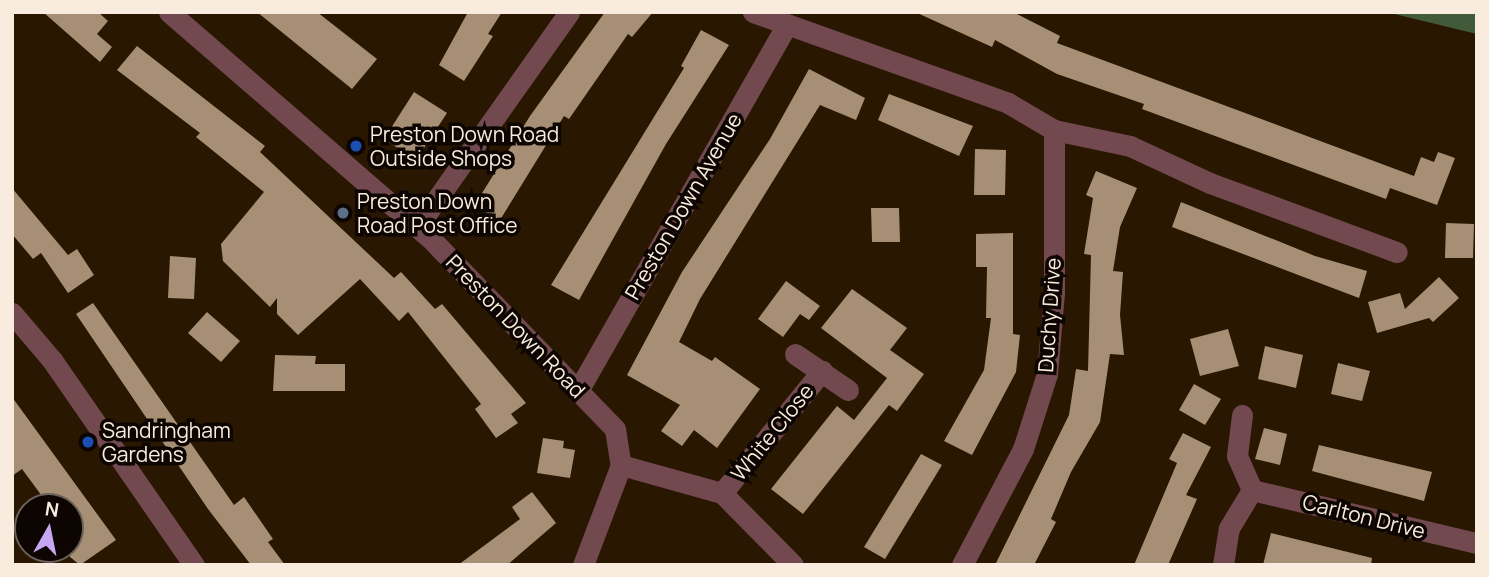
<!DOCTYPE html>
<html>
<head>
<meta charset="utf-8">
<style>
  body { margin:0 }
  #map { position:relative; width:1489px; height:577px; overflow:hidden; background:#291701; font-family:Manrope,sans-serif }
  div>[style] { position:absolute }
  [style*='--x'] { left:calc(var(--x)*1px); top:calc(var(--y)*1px); width:calc(var(--w)*1px); rotate:calc(var(--a)*1deg) }
  .forest>* { inset:0; background:#415a39 }
  .building>* { inset:0; background:#a78f75 }
  .minor>* { height:21px; margin:-10.5px; padding:0 10.5px; transform-origin:10.5px; border-radius:10.5px; background:#71494f }
  .dots>* { width:19px; height:19px; translate:-50% -50%; box-sizing:border-box; border:4px solid #0c0501; border-radius:50% }
  span { translate:-50% -50%; white-space:nowrap; text-align:center; line-height:1.15; -webkit-text-stroke:7px #0c0501; paint-order:stroke }
  .poi-label { font-size:21px; color:#f9ecde }
  .left { translate:0 -50%; text-align:left }
  .street-label { font-size:21px; color:#f9ecde }
  .frame { position:absolute; inset:0; border:14px solid #f9ecde; pointer-events:none }
  .north { position:absolute; left:14px; top:493px; width:70px; height:70px; box-sizing:border-box; background:#0c0501; border:2px solid #6b6159; border-radius:50%; rotate:9deg; font-size:19px; font-weight:700; line-height:28px; text-align:center; color:#f9ecde }
  .north::after { content:''; display:block; margin:auto; width:24px; height:32px; background:#c6a6f0; clip-path:polygon(50% 0,100% 100%,50% 72%,0 100%) }
</style>
</head>
<body>
<div id="map">
  <div class="forest">
    <div style="clip-path:polygon(1386px 12px,1477px 12px,1477px 34px)"></div>
  </div>
  <div class="building">
    <div style="clip-path:polygon(43px 12px,98px 12px,108px 21px,97px 34px,112px 47px,100px 62px)"></div>
    <div style="clip-path:polygon(257px 12px,317px 12px,377px 59px,352px 89px)"></div>
    <div style="clip-path:polygon(468px 12px,502px 12px,488px 34px,493px 36px,464px 81px,439px 65px)"></div>
    <div style="clip-path:polygon(605px 12px,653px 12px,632px 37px,628px 34px,569px 119px,564px 116px,500px 220px,474px 206px,530px 116px)"></div>
    <div style="clip-path:polygon(915px 12px,1013px 12px,1060px 36px,1057px 43px,1414px 176px,1421px 157px,1434px 162px,1438px 152px,1455px 158px,1437px 205px,1390px 188px,1386px 199px,1142px 109px,1144px 104px,1057px 74px,995px 40px,992px 47px)"></div>
    <div style="clip-path:polygon(701px 30px,729px 45px,666px 144px,579px 300px,551px 285px,684px 68px,681px 66px)"></div>
    <div style="clip-path:polygon(137px 46px,265px 146px,260px 152px,394px 278px,401px 272px,435px 309px,442px 304px,526px 403px,511px 414px,518px 423px,496px 438px,475px 409px,481px 404px,408px 312px,399px 321px,360px 279px,298px 335px,277px 314px,277px 298px,270px 307px,223px 261px,221px 244px,264px 192px,196px 137px,200px 133px,117px 70px)"></div>
    <div style="clip-path:polygon(809px 69px,865px 98px,856px 120px,820px 105px,700px 299px,679px 342px,712px 361px,715px 357px,760px 389px,717px 448px,694px 430px,682px 446px,661px 431px,680px 405px,627px 375px,682px 272px,770px 139px)"></div>
    <div style="clip-path:polygon(414px 92px,447px 113px,416px 160px,384px 139px)"></div>
    <div style="clip-path:polygon(889px 94px,973px 126px,959px 156px,878px 120px)"></div>
    <div style="clip-path:polygon(975px 149px,1006px 150px,1005px 195px,974px 195px)"></div>
    <div style="clip-path:polygon(1096px 171px,1137px 188px,1120px 227px,1113px 271px,1123px 272px,1120px 315px,1124px 355px,1110px 354px,1100px 422px,1071px 472px,1051px 519px,1056px 522px,1034px 565px,995px 565px,1069px 415px,1076px 369px,1088px 371px,1091px 255px,1084px 254px,1093px 198px,1086px 195px)"></div>
    <div style="clip-path:polygon(12px 188px,68px 255px,77px 249px,94px 275px,68px 293px,41px 253px,33px 259px,12px 234px)"></div>
    <div style="clip-path:polygon(1181px 202px,1315px 256px,1367px 271px,1359px 298px,1172px 227px)"></div>
    <div style="clip-path:polygon(871px 208px,899px 208px,900px 242px,872px 242px)"></div>
    <div style="clip-path:polygon(1446px 223px,1474px 224px,1473px 258px,1445px 258px)"></div>
    <div style="clip-path:polygon(1013px 233px,1013px 334px,1020px 335px,1016px 372px,972px 455px,944px 441px,984px 370px,991px 318px,986px 318px,987px 267px,976px 267px,976px 234px)"></div>
    <div style="clip-path:polygon(170px 256px,196px 258px,194px 299px,168px 298px)"></div>
    <div style="clip-path:polygon(1439px 277px,1459px 298px,1433px 322px,1429px 318px,1377px 333px,1368px 302px,1400px 293px,1405px 309px)"></div>
    <div style="clip-path:polygon(786px 281px,820px 306px,809px 320px,800px 314px,783px 337px,758px 319px)"></div>
    <div style="clip-path:polygon(852px 289px,907px 328px,890px 350px,924px 374px,897px 411px,889px 405px,803px 514px,771px 489px,837px 406px,854px 420px,887px 378px,821px 328px)"></div>
    <div style="clip-path:polygon(93px 303px,234px 505px,244px 497px,273px 539px,268px 542px,285px 565px,251px 565px,208px 509px,76px 314px)"></div>
    <div style="clip-path:polygon(207px 312px,240px 341px,221px 362px,188px 333px)"></div>
    <div style="clip-path:polygon(1228px 329px,1239px 366px,1200px 376px,1190px 339px)"></div>
    <div style="clip-path:polygon(1265px 346px,1303px 355px,1296px 388px,1258px 379px)"></div>
    <div style="clip-path:polygon(275px 355px,316px 356px,315px 364px,345px 364px,345px 391px,273px 391px)"></div>
    <div style="clip-path:polygon(1338px 363px,1370px 371px,1362px 401px,1331px 394px)"></div>
    <div style="clip-path:polygon(1194px 384px,1221px 399px,1205px 425px,1179px 410px)"></div>
    <div style="clip-path:polygon(12px 397px,116px 540px,80px 565px,70px 557px,70px 507px,50px 507px,22px 469px,12px 476px)"></div>
    <div style="clip-path:polygon(1264px 428px,1287px 434px,1280px 465px,1255px 459px)"></div>
    <div style="clip-path:polygon(1183px 433px,1211px 447px,1186px 495px,1197px 499px,1168px 565px,1134px 565px,1177px 463px,1169px 459px)"></div>
    <div style="clip-path:polygon(543px 438px,564px 441px,563px 448px,575px 450px,570px 478px,537px 473px)"></div>
    <div style="clip-path:polygon(1319px 445px,1432px 472px,1424px 501px,1312px 471px)"></div>
    <div style="clip-path:polygon(921px 454px,942px 465px,885px 559px,864px 547px)"></div>
    <div style="clip-path:polygon(532px 492px,556px 523px,507px 565px,458px 565px,520px 519px,512px 507px)"></div>
    <div style="clip-path:polygon(1271px 533px,1372px 558px,1371px 565px,1263px 565px)"></div>
  </div>
  <div class="minor">
    <div style="--x:169;--y:12;--w:344;--a:40.9"></div>
    <div style="--x:429;--y:237;--w:267;--a:45.9"></div>
    <div style="--x:615;--y:429;--w:36;--a:81"></div>
    <div style="--x:621;--y:465;--w:107;--a:110.8"></div>
    <div style="--x:753;--y:12;--w:271;--a:19.6"></div>
    <div style="--x:1008;--y:103;--w:53;--a:30.4"></div>
    <div style="--x:1054;--y:130;--w:78;--a:11.9"></div>
    <div style="--x:1130;--y:146;--w:88;--a:24.8"></div>
    <div style="--x:1210;--y:183;--w:199;--a:20.3"></div>
    <div style="--x:417;--y:227;--w:263;--a:-54.7"></div>
    <div style="--x:12;--y:313;--w:62;--a:49.6"></div>
    <div style="--x:52;--y:360;--w:249;--a:55.3"></div>
    <div style="--x:795;--y:354;--w:64;--a:34.2"></div>
    <div style="--x:579;--y:389;--w:420;--a:-60.3"></div>
    <div style="--x:1242;--y:415;--w:41;--a:97"></div>
    <div style="--x:1237;--y:456;--w:37;--a:66"></div>
    <div style="--x:621;--y:465;--w:105;--a:15.5"></div>
    <div style="--x:722;--y:493;--w:101;--a:45.4"></div>
    <div style="--x:722;--y:493;--w:158;--a:-50.7"></div>
    <div style="--x:962;--y:565;--w:131;--a:-62.3"></div>
    <div style="--x:1023;--y:449;--w:79;--a:-72.3"></div>
    <div style="--x:1047;--y:374;--w:81;--a:-85.1"></div>
    <div style="--x:1054;--y:293;--w:163;--a:-90"></div>
    <div style="--x:1223;--y:565;--w:37;--a:-81"></div>
    <div style="--x:1229;--y:528;--w:44;--a:-58.8"></div>
    <div style="--x:1252;--y:490;--w:231;--a:13.3"></div>
  </div>
  <div class="dots">
    <div style="left:356px;top:146px;background:#1a4fb4"></div>
    <div style="left:343px;top:213px;background:#5c6f8a"></div>
    <div style="left:88px;top:442px;background:#1a4fb4"></div>
  </div>
  <div class="poi-label">
    <span class="left" style="left:370px;top:146px">Preston Down Road<br>Outside Shops</span>
    <span class="left" style="left:357px;top:213px">Preston Down<br>Road Post Office</span>
    <span class="left" style="left:102px;top:442px">Sandringham<br>Gardens</span>
  </div>
  <div class="street-label">
    <span style="left:683px;top:206px;rotate:-60deg">Preston Down Avenue</span>
    <span style="left:1049px;top:315px;rotate:-86deg">Duchy Drive</span>
    <span style="left:516px;top:326px;rotate:46deg">Preston Down Road</span>
    <span style="left:772px;top:432px;rotate:-51deg">White Close</span>
    <span style="left:1364px;top:516px;rotate:14deg">Carlton Drive</span>
  </div>
  <div class="frame"></div>
  <div class="north">N</div>
</div>
</body>
</html>
